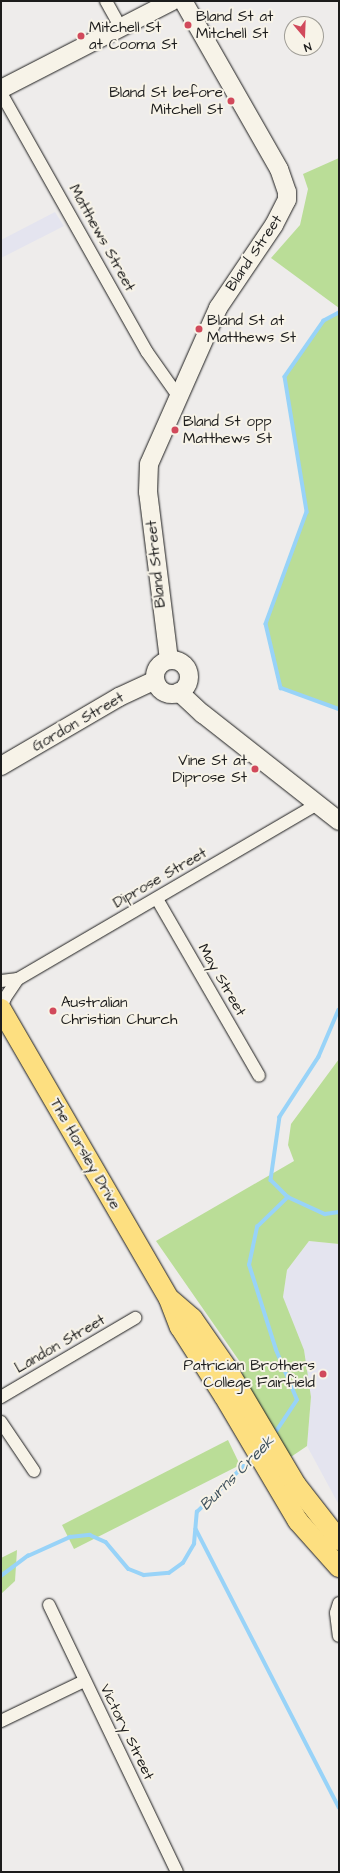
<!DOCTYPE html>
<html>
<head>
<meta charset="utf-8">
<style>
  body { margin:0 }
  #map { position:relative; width:340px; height:1873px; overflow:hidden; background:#eeeceb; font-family:"Architects Daughter",sans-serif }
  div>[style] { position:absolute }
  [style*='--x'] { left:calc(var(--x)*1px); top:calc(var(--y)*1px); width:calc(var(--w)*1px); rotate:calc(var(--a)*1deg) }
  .built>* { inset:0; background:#e4e4ef }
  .green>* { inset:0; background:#badd97 }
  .stream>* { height:3.5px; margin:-1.75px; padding:0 1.75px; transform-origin:1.75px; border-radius:1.75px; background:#98d3f8 }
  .roads { filter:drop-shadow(0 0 1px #1c1c1c) drop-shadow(0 0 1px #1c1c1c) }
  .street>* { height:12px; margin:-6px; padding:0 6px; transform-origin:6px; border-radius:6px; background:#f7f3e8 }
  .secondary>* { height:18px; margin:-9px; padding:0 9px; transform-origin:9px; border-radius:9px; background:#f7f3e8 }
  .secondary>.ring { margin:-9px; padding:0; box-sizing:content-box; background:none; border:18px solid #f7f3e8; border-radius:50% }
  .primary>* { height:20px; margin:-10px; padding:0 10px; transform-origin:10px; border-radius:10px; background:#fddf80 }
  .dots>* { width:11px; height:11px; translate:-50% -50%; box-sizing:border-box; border:2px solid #f7f3e8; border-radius:50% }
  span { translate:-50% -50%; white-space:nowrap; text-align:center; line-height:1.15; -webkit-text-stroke:4px #f7f3e8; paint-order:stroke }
  .poi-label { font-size:15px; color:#1c1c1c }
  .left { translate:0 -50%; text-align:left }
  .right { translate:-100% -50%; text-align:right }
  .street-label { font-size:15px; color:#1c1c1c }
  .water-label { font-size:16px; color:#41535e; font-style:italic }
  .frame { position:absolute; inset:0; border:2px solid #1c1c1c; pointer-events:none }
  .north { position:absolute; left:284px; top:16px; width:40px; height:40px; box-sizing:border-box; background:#f7f3e8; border:1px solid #9f9d96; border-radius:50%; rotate:161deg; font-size:11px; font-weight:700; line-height:16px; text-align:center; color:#1c1c1c }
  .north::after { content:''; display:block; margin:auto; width:14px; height:18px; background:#d1495b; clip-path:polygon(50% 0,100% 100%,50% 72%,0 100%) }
</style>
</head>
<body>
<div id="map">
  <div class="built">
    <div style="clip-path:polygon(55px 212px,64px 226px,1px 258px,1px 240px)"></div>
    <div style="clip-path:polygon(309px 1241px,339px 1244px,339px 1505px,307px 1446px,311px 1397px,283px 1297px,287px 1270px)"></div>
  </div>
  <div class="green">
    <div style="clip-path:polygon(339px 158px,339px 308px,271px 258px,300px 225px,308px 189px,303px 174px)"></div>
    <div style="clip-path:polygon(339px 313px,339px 709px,281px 688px,266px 624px,307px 512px,285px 377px,324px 321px)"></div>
    <div style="clip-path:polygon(339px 1059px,339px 1244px,309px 1241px,287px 1270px,283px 1297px,304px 1350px,311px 1397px,307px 1446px,282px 1463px,250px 1407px,240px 1362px,156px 1241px,294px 1161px,288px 1145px,291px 1124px)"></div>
    <div style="clip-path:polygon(228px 1440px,240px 1465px,74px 1549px,62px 1525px)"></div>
    <div style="clip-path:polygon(17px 1550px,15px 1581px,1px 1594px,1px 1558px)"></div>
  </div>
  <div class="stream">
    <div style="--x:339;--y:313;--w:17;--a:152"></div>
    <div style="--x:324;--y:321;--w:68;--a:124.9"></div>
    <div style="--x:285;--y:377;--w:137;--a:80.7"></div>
    <div style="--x:307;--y:512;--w:119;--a:110.1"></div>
    <div style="--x:266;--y:624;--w:66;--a:76.8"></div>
    <div style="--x:281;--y:688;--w:62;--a:19.9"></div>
    <div style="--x:339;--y:1010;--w:51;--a:113.1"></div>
    <div style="--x:319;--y:1057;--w:72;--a:123"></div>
    <div style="--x:280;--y:1117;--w:64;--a:98.1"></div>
    <div style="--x:271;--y:1180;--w:24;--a:45"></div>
    <div style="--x:288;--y:1197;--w:41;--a:24.7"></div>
    <div style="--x:325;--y:1214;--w:14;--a:-8"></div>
    <div style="--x:273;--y:1436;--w:43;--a:-56.3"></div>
    <div style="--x:297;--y:1400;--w:54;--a:-112.8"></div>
    <div style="--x:276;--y:1350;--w:89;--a:-107.6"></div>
    <div style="--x:249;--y:1265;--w:39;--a:-78"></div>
    <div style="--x:257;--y:1227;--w:43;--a:-44.1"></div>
    <div style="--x:196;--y:1529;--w:313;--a:62.8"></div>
    <div style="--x:1;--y:1576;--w:34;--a:-37"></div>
    <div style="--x:28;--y:1556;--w:46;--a:-24.3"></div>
    <div style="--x:70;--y:1537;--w:20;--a:-6"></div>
    <div style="--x:90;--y:1535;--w:17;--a:24"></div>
    <div style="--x:106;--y:1542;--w:35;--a:50"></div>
    <div style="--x:129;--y:1569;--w:16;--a:22"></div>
    <div style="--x:144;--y:1575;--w:25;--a:-5"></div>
    <div style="--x:169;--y:1573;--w:17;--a:-36"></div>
    <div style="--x:183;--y:1563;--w:22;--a:-60"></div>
    <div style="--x:194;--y:1544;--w:32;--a:-85"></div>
    <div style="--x:197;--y:1512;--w:77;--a:-44.5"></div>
  </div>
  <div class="roads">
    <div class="street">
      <div style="--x:106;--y:1;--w:31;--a:61"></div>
      <div style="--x:1;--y:93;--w:297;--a:60.6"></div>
      <div style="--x:147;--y:352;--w:54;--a:54.8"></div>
      <div style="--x:157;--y:899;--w:204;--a:60"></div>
      <div style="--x:1;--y:981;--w:17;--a:-7"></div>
      <div style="--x:1;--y:1009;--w:12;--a:-70"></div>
      <div style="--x:5;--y:998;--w:23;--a:-56"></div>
      <div style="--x:18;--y:979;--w:347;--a:-30.3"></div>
      <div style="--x:1;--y:1397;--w:156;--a:-30.5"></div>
      <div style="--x:1;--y:1422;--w:59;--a:56"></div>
      <div style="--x:339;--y:1603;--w:10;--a:107"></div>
      <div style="--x:336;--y:1613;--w:23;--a:83"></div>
      <div style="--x:49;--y:1605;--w:296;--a:64.4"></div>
      <div style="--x:1;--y:1721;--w:92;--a:-25.7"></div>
    </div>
    <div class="secondary">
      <div style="--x:1;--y:89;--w:192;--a:-27.2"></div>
      <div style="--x:169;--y:660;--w:169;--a:-97.1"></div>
      <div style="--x:148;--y:492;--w:28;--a:-88"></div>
      <div style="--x:149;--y:464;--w:171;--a:-66.1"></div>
      <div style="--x:218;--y:308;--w:100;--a:-56"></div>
      <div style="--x:274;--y:225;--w:28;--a:-63"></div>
      <div style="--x:287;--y:200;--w:8;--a:-90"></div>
      <div style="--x:287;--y:192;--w:24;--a:-109"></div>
      <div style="--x:279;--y:169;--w:193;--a:-119.7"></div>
      <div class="ring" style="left:155px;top:660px;width:16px;height:16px"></div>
      <div style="--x:179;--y:692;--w:33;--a:43"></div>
      <div style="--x:203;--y:714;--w:173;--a:38.2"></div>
      <div style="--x:1;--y:766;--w:137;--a:-30.3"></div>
      <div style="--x:119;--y:697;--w:40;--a:-25"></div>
    </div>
    <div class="primary">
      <div style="--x:1;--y:1009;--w:335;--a:59.9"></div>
      <div style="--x:169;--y:1299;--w:30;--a:69"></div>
      <div style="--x:180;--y:1327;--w:82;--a:57.5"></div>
      <div style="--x:224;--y:1396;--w:145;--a:59.4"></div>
      <div style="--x:298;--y:1521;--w:62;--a:48.3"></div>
      <div style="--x:171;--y:1300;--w:28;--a:41"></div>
      <div style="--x:192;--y:1318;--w:60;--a:55.2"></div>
      <div style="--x:226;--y:1367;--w:137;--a:59.3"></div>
      <div style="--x:296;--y:1485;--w:70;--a:52"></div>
    </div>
  </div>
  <div class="dots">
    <div style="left:188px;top:25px;background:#d1495b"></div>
    <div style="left:81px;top:36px;background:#d1495b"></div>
    <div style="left:231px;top:101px;background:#d1495b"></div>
    <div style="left:199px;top:329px;background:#d1495b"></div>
    <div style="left:175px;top:430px;background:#d1495b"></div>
    <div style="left:255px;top:769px;background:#d1495b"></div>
    <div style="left:53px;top:1011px;background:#d1495b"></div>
    <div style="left:323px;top:1374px;background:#d1495b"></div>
  </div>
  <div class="poi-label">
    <span class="left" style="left:196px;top:25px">Bland St at<br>Mitchell St</span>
    <span class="left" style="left:89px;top:36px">Mitchell St<br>at Cooma St</span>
    <span class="right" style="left:223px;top:101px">Bland St before<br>Mitchell St</span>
    <span class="left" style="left:207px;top:329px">Bland St at<br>Matthews St</span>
    <span class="left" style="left:183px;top:430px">Bland St opp<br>Matthews St</span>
    <span class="right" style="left:247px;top:769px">Vine St at<br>Diprose St</span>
    <span class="left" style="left:61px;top:1011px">Australian<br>Christian Church</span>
    <span class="right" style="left:315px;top:1374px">Patrician Brothers<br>College Fairfield</span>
  </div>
  <div class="street-label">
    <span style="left:102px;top:238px;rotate:61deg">Matthews Street</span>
    <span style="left:254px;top:253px;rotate:-56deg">Bland Street</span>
    <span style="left:156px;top:564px;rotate:-96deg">Bland Street</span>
    <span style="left:78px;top:722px;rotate:-30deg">Gordon Street</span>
    <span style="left:160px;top:878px;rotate:-30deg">Diprose Street</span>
    <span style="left:222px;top:980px;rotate:60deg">May Street</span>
    <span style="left:85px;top:1154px;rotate:60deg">The Horsley Drive</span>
    <span style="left:60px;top:1344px;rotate:-30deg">Landon Street</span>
    <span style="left:127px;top:1732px;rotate:64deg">Victory Street</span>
  </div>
  <div class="water-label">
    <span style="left:237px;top:1473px;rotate:-45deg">Burns Creek</span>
  </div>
  <div class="frame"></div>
  <div class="north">N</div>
</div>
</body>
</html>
